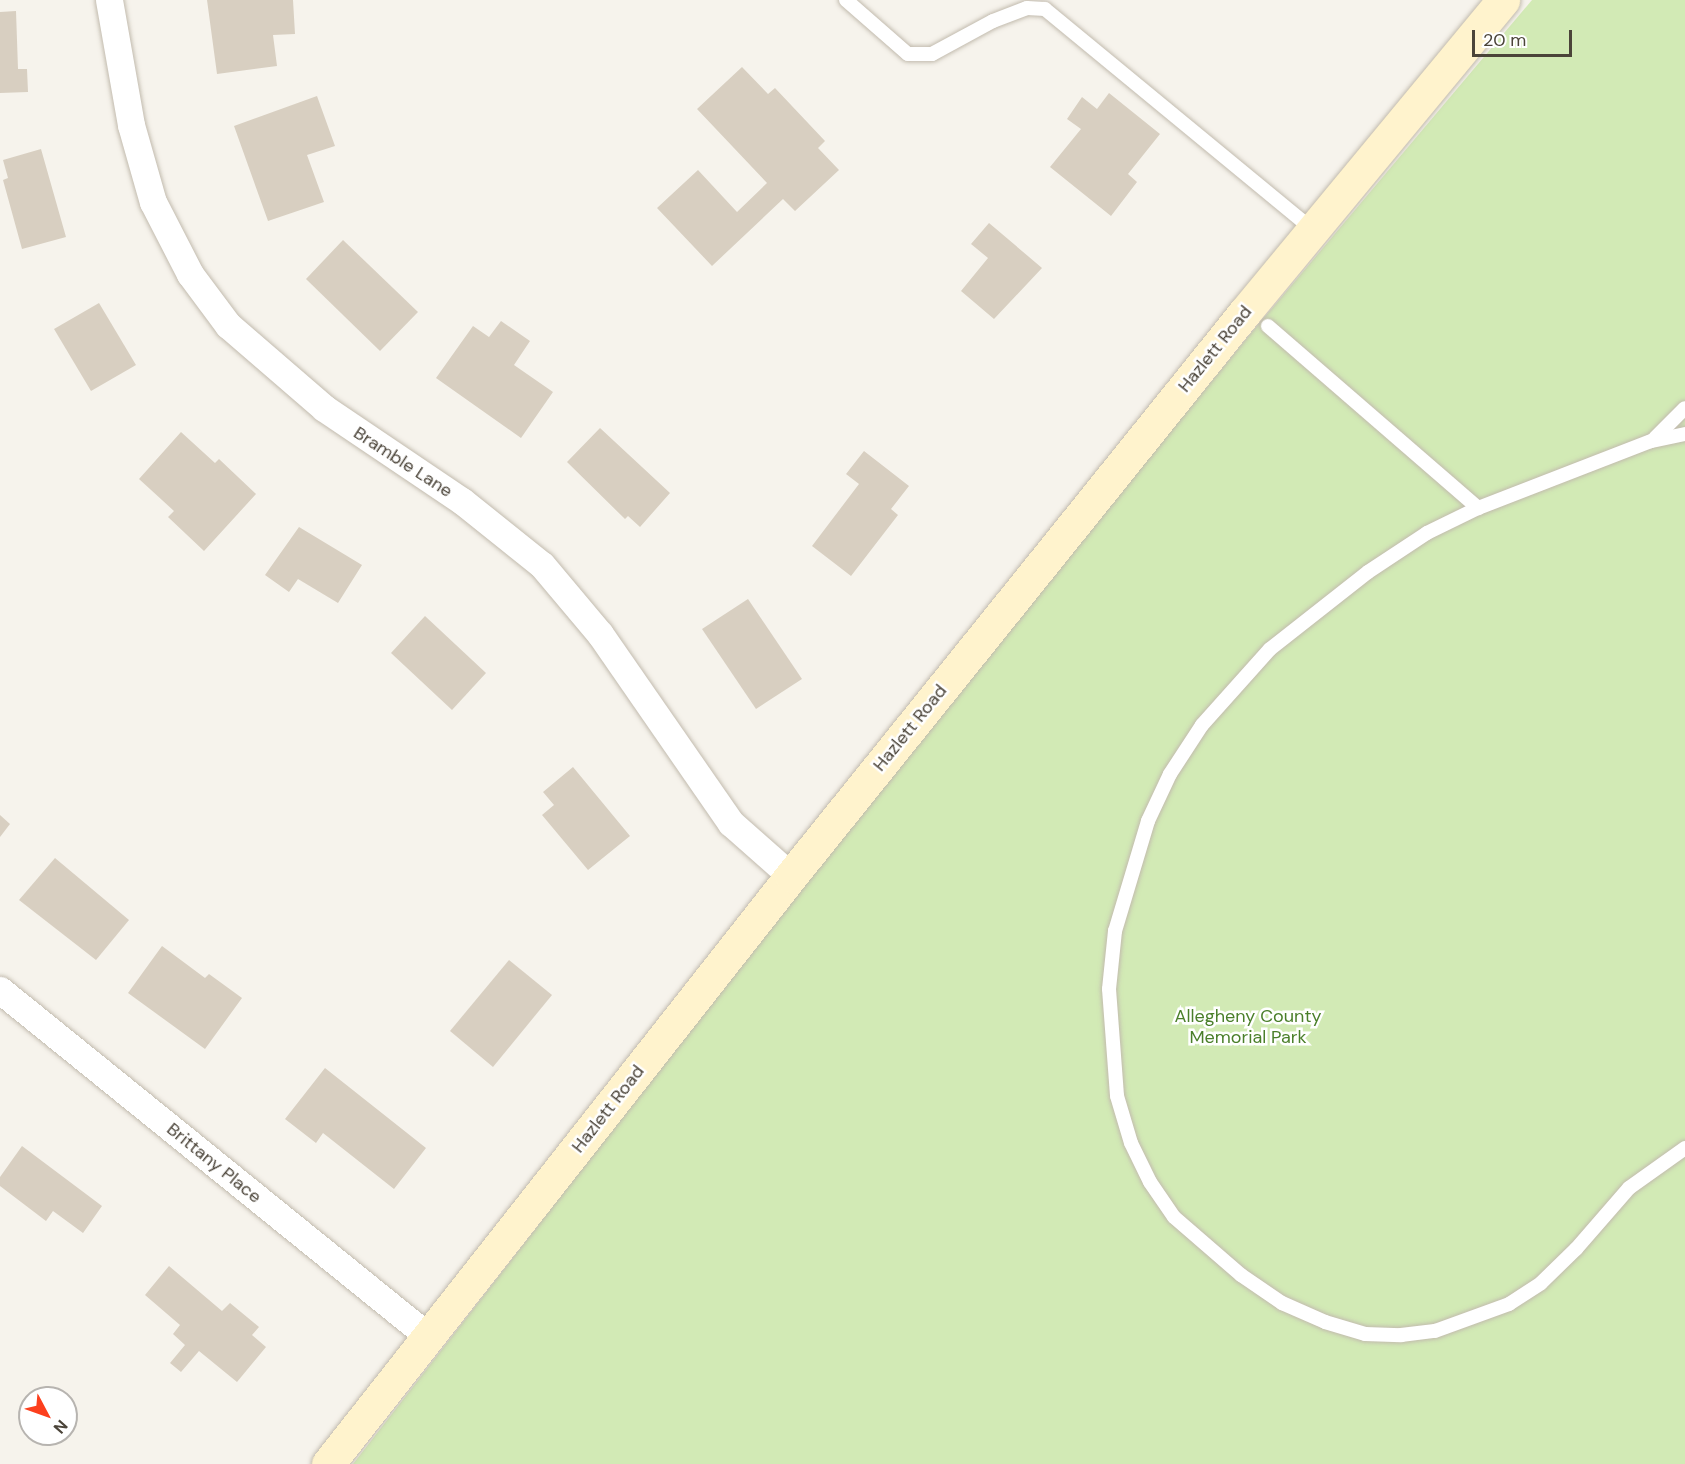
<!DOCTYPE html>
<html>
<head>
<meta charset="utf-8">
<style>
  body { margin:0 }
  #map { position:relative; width:1685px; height:1464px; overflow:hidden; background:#f6f3ec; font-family:"DM Sans",sans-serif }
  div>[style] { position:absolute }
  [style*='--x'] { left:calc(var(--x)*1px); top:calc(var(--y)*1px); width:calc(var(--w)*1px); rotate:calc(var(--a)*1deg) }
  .green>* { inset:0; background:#d2eab5 }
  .building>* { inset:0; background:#d8cfc1 }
  .roads { filter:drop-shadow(0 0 2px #c2bbae) drop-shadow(0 0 2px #c2bbae) }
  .lane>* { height:14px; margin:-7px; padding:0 7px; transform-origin:7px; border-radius:7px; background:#fff }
  .street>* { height:27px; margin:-13.5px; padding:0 13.5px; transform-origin:13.5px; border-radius:13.5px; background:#fff }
  .secondary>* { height:33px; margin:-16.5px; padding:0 16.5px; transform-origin:16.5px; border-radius:16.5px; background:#fff3cd }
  span { translate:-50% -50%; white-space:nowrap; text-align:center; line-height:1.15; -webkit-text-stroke:5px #fff; paint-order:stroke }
  .street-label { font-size:18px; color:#4b4439 }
  .park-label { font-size:18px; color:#4a7f2a }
  .north { position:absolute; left:18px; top:1386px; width:60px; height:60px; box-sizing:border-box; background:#fff; border:2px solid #b7b4b0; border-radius:50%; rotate:131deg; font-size:16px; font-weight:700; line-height:24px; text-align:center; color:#4b4439 }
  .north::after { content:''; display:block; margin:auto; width:21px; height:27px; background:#fc3f1d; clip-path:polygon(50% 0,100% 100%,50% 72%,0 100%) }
  .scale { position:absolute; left:1472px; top:30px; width:100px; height:27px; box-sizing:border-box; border:3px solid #4b4439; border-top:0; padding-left:8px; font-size:18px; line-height:21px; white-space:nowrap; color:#4b4439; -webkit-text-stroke:4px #fff; paint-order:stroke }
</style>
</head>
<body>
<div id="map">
  <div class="green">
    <div style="clip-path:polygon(1532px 0,1685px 0,1685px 1464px,353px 1464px,779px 915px,1028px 605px,1247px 338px)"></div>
  </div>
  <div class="building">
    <div style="clip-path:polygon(207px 0,293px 0,295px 34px,273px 35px,277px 66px,217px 74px)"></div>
    <div style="clip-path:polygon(16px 11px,18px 69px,27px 69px,28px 92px,0 93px,0 12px)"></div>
    <div style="clip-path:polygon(742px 67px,768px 94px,775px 88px,825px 141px,818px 148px,839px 170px,795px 211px,783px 199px,712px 266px,657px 208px,698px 170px,737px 212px,767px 183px,697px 109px)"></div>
    <div style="clip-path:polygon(1109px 93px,1160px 134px,1128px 174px,1137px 182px,1111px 216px,1050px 167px,1081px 129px,1067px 119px,1082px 97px,1097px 109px)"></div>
    <div style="clip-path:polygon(317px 96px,335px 146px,307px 155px,324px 202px,268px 221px,234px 126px)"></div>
    <div style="clip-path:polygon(41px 149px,66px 237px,22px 249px,3px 180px,8px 178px,3px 160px)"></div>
    <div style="clip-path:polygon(989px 223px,1042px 268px,994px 319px,961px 291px,988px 258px,971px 244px)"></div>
    <div style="clip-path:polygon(343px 240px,418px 312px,380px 351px,306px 279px)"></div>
    <div style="clip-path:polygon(99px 303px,136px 365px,91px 391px,54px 329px)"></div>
    <div style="clip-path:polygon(501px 321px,530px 341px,514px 365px,553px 392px,521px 438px,436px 378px,473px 326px,489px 337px)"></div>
    <div style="clip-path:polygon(600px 428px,670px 493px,640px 527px,628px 516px,625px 519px,567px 462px)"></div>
    <div style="clip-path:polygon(181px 432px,215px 463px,219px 459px,256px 494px,204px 551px,168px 517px,174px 511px,139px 479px)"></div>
    <div style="clip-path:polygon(864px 451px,909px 486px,891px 509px,898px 515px,851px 576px,812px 546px,859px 484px,846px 474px)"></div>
    <div style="clip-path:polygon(299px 527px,362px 565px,338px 603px,298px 579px,289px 592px,265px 575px)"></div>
    <div style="clip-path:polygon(748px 599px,802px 679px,756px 709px,702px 629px)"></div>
    <div style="clip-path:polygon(425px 616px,486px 673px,452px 710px,391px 653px)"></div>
    <div style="clip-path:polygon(573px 767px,630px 836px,588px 870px,542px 815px,554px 805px,543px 792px)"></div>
    <div style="clip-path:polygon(0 815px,10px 824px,0 837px)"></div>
    <div style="clip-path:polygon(55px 858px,129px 920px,96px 960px,19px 900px)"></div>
    <div style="clip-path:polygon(162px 946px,205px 978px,209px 974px,242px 998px,205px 1049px,128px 993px)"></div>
    <div style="clip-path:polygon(509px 960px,552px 995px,493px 1067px,450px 1031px)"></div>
    <div style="clip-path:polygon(325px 1068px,426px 1148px,394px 1189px,323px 1133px,316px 1143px,285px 1119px)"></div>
    <div style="clip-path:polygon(22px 1146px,102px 1206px,83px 1233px,53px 1211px,46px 1221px,0 1186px,0 1177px)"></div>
    <div style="clip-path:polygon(169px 1266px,222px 1311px,230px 1303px,259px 1327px,252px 1335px,266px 1347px,237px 1382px,199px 1351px,181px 1372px,170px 1363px,185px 1345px,173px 1334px,180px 1325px,145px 1295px)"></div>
  </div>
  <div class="roads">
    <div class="lane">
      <div style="--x:846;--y:0;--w:82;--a:41.1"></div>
      <div style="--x:908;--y:54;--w:24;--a:0"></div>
      <div style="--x:932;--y:54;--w:69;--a:-28.4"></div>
      <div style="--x:993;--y:21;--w:36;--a:-21"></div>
      <div style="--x:1027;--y:8;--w:18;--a:3"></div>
      <div style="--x:1045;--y:9;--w:347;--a:39.5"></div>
      <div style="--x:1268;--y:326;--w:278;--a:40.9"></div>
      <div style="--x:1685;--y:434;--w:35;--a:168"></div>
      <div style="--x:1651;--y:441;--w:186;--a:158.8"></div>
      <div style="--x:1478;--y:508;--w:57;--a:153.9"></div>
      <div style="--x:1427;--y:533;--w:71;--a:146.5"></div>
      <div style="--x:1368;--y:572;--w:125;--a:141.8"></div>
      <div style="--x:1270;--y:649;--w:102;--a:131.8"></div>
      <div style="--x:1202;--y:725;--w:59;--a:123.1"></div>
      <div style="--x:1170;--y:774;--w:52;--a:115.1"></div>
      <div style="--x:1148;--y:821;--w:115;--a:106.7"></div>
      <div style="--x:1115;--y:931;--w:58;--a:95.9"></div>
      <div style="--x:1109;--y:989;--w:107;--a:85.7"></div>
      <div style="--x:1117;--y:1096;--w:49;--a:73.4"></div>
      <div style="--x:1131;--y:1143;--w:43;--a:64"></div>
      <div style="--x:1150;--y:1182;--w:42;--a:55.6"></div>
      <div style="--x:1174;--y:1217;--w:89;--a:40.9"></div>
      <div style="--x:1241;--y:1275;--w:50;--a:34.3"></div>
      <div style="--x:1282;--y:1303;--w:47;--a:23.8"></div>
      <div style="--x:1325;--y:1322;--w:42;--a:16.7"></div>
      <div style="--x:1365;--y:1334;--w:36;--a:2"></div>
      <div style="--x:1401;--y:1335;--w:34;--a:-7"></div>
      <div style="--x:1435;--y:1331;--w:79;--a:-20"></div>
      <div style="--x:1509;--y:1304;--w:38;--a:-33"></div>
      <div style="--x:1541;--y:1283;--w:49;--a:-44.2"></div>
      <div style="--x:1576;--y:1249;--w:81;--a:-49"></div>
      <div style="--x:1629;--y:1188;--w:69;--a:-35.5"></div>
      <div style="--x:1655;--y:438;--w:42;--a:-45"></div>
    </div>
    <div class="street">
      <div style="--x:109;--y:0;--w:127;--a:80"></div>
      <div style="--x:131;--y:125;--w:80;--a:74.1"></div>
      <div style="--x:153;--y:202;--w:81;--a:62.8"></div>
      <div style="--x:190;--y:274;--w:64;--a:53.3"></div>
      <div style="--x:228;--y:325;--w:127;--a:40.8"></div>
      <div style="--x:324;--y:408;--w:166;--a:34"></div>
      <div style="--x:462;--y:501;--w:102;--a:38.7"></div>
      <div style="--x:542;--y:565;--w:90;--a:50"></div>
      <div style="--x:600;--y:634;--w:230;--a:55.3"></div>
      <div style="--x:731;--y:823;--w:80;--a:41.5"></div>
      <div style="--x:0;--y:990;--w:552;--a:38.97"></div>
    </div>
    <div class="secondary">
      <div style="--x:328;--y:1464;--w:748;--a:-51.78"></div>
      <div style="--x:791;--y:876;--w:724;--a:-51.17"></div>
      <div style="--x:1245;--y:312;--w:405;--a:-50.4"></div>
    </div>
  </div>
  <div class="street-label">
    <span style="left:1215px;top:349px;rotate:-51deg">Hazlett Road</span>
    <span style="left:403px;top:462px;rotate:33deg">Bramble Lane</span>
    <span style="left:910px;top:728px;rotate:-51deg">Hazlett Road</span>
    <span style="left:608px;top:1109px;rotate:-52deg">Hazlett Road</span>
    <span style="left:214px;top:1163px;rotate:39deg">Brittany Place</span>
  </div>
  <div class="park-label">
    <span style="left:1248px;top:1027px">Allegheny County<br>Memorial Park</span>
  </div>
  <div class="north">N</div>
  <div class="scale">20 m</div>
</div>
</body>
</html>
